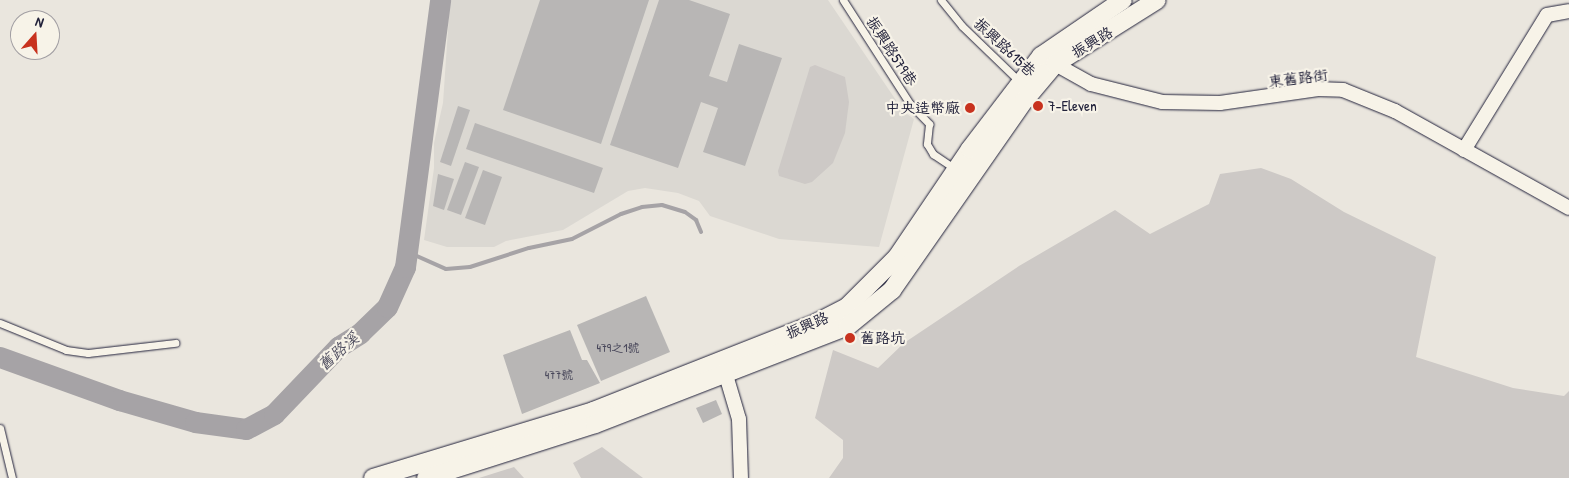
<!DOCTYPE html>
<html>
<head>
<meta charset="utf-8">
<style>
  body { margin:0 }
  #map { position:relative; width:1569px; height:478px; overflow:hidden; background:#eae6de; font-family:"Patrick Hand","LXGW WenKai TC",sans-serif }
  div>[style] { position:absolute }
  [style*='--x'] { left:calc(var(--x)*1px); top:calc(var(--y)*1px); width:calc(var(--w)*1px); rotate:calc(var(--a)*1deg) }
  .built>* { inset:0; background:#dbd8d2 }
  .green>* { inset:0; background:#cdc9c6 }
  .stream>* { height:4px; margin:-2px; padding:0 2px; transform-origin:2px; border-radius:2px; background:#a6a3a6 }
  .river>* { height:21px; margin:-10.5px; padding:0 10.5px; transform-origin:10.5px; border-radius:10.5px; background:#a6a3a6 }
  .building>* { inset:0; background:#b8b6b5 }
  .roads { filter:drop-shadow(0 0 1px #22223b) drop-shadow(0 0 1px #22223b) }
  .service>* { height:7px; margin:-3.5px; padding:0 3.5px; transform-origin:3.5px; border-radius:3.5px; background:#f7f3e8 }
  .minor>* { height:14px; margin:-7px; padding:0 7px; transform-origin:7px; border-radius:7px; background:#f7f3e8 }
  .tertiary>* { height:18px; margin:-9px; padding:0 9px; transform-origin:9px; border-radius:9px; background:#f7f3e8 }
  .dots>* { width:14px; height:14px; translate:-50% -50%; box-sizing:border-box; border:2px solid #f7f3e8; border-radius:50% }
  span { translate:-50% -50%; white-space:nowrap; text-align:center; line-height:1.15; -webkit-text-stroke:4.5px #f7f3e8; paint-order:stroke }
  .number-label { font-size:12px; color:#48475a }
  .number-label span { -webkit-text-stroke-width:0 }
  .street-label { font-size:15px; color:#22223b }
  .poi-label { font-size:15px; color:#22223b }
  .left { translate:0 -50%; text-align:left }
  .right { translate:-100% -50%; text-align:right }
  .water-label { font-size:16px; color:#504f60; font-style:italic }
  .north { position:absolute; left:10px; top:10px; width:50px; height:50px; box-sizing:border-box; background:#f7f3e8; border:1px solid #a29fa3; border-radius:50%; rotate:19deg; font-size:14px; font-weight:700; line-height:20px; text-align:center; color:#22223b }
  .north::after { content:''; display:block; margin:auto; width:18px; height:22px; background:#c8321e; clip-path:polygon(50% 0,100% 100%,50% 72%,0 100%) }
</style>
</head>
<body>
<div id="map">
  <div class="built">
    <div style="clip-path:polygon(450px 0,828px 0,904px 112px,914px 119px,879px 247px,779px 239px,710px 216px,699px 201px,678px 193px,645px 188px,628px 191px,563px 230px,506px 241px,494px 247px,447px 247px,424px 240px,434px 168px,434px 143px,443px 103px)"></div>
  </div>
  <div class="green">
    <div style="clip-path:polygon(815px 65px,845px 77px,849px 102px,845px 133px,833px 163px,812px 182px,805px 184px,779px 176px,778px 171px,810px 67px)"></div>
    <div style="clip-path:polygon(1261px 168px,1291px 179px,1344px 212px,1436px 257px,1416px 357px,1513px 388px,1564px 396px,1569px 391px,1569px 478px,829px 478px,843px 458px,843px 440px,815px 418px,833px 350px,878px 368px,904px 343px,1019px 266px,1115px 210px,1150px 234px,1209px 204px,1220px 174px)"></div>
    <div style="clip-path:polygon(602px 447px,643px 478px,581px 478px,573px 463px)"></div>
    <div style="clip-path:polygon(514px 467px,524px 478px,479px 478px)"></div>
  </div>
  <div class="stream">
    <div style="--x:410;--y:253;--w:39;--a:24"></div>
    <div style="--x:446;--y:269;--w:24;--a:-5"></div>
    <div style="--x:470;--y:267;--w:62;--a:-17.9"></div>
    <div style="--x:529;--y:248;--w:44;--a:-11.8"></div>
    <div style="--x:572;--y:239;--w:55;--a:-27"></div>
    <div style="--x:621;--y:214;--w:22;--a:-18"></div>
    <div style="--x:642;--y:207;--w:20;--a:-6"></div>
    <div style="--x:662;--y:205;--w:24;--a:17"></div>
    <div style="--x:685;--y:212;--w:14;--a:36"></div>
    <div style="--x:696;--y:220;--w:13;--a:67"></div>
  </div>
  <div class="river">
    <div style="--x:0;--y:357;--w:127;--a:19.9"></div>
    <div style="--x:119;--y:400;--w:79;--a:16.1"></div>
    <div style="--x:195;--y:422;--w:51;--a:7.8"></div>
    <div style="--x:246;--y:429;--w:32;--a:-28"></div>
    <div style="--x:274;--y:414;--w:93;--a:-46.3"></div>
    <div style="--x:338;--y:347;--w:26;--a:-32"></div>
    <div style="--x:360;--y:333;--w:37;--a:-44"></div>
    <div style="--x:387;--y:307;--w:44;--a:-65.8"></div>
    <div style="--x:405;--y:267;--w:269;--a:-82.5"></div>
  </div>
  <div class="building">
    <div style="clip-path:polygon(540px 0,649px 0,601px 144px,503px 110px)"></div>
    <div style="clip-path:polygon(659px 0,689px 0,730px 14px,709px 76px,727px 82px,739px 44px,782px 58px,745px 166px,703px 152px,718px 108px,701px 102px,678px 168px,610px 145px)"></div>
    <div style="clip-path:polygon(458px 106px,470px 110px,451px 166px,440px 162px)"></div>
    <div style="clip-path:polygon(475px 123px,603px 168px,594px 193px,466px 149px)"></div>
    <div style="clip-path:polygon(465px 162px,479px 167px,461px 215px,447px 210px)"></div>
    <div style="clip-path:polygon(483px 170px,502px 177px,485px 225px,465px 218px)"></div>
    <div style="clip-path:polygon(438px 174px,454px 179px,444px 210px,433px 206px)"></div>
    <div style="clip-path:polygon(646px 296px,670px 352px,601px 381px,577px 325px)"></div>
    <div style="clip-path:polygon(570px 330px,582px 360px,587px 360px,600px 383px,522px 414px,503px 355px)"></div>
    <div style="clip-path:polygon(716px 400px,722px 414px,703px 423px,696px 408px)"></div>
  </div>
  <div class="roads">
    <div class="service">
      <div style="--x:843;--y:0;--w:124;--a:57.2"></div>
      <div style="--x:910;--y:104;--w:28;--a:46"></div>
      <div style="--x:929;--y:124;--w:20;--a:96"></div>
      <div style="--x:927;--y:144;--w:12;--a:59"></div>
      <div style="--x:933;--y:154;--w:29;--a:34"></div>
      <div style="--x:941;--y:0;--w:33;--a:51"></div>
      <div style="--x:962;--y:26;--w:81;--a:44"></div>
      <div style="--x:0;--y:323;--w:71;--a:22.2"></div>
      <div style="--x:66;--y:350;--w:22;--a:8"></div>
      <div style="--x:88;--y:353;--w:88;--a:-6.6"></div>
      <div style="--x:0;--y:428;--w:51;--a:76.5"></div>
    </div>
    <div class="minor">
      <div style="--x:1048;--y:60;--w:49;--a:29.2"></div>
      <div style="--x:1091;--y:84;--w:73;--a:14.2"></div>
      <div style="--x:1162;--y:102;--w:58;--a:1"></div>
      <div style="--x:1220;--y:103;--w:99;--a:-8.1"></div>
      <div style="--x:1318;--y:89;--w:25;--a:2"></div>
      <div style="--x:1343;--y:90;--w:56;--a:22"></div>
      <div style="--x:1395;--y:111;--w:199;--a:29.1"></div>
      <div style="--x:1464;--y:150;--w:158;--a:-58.4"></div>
      <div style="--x:1547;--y:15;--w:22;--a:-10"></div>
      <div style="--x:723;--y:365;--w:56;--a:73.5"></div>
      <div style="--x:739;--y:419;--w:59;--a:88.1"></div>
    </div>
    <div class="tertiary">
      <div style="--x:373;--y:478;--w:230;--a:-16.9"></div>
      <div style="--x:593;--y:411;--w:240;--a:-21.5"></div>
      <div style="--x:816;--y:323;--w:35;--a:-27"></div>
      <div style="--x:847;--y:307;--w:71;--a:-45"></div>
      <div style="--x:897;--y:257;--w:130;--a:-55.9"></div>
      <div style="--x:970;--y:149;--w:117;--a:-52.6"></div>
      <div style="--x:1041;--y:56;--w:99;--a:-34.3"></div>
      <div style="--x:426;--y:478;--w:177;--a:-17.7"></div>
      <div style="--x:595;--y:424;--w:271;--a:-21.2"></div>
      <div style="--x:848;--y:326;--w:57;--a:-39.3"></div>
      <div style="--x:892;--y:290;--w:231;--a:-55.1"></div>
      <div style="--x:1024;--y:101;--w:48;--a:-50"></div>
      <div style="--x:1055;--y:64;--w:120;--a:-32.1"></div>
    </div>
  </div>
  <div class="dots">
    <div style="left:1038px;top:106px;background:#c8321e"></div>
    <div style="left:970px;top:108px;background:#c8321e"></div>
    <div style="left:850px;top:338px;background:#c8321e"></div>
  </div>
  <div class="number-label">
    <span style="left:618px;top:348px">479之1號</span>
    <span style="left:559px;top:375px">477號</span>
  </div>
  <div class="street-label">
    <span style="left:1092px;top:42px;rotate:-31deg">振興路</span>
    <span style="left:1005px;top:47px;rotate:43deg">振興路615巷</span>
    <span style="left:892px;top:51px;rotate:57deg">振興路579巷</span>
    <span style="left:1298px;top:78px;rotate:-7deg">東舊路街</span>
    <span style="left:807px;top:325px;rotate:-23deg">振興路</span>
  </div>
  <div class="poi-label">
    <span class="left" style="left:1048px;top:106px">7-Eleven</span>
    <span class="right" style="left:960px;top:108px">中央造幣廠</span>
    <span class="left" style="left:860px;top:338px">舊路坑</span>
  </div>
  <div class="water-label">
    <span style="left:338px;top:351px;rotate:-41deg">舊路溪</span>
  </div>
  <div class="north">N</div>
</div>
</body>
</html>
